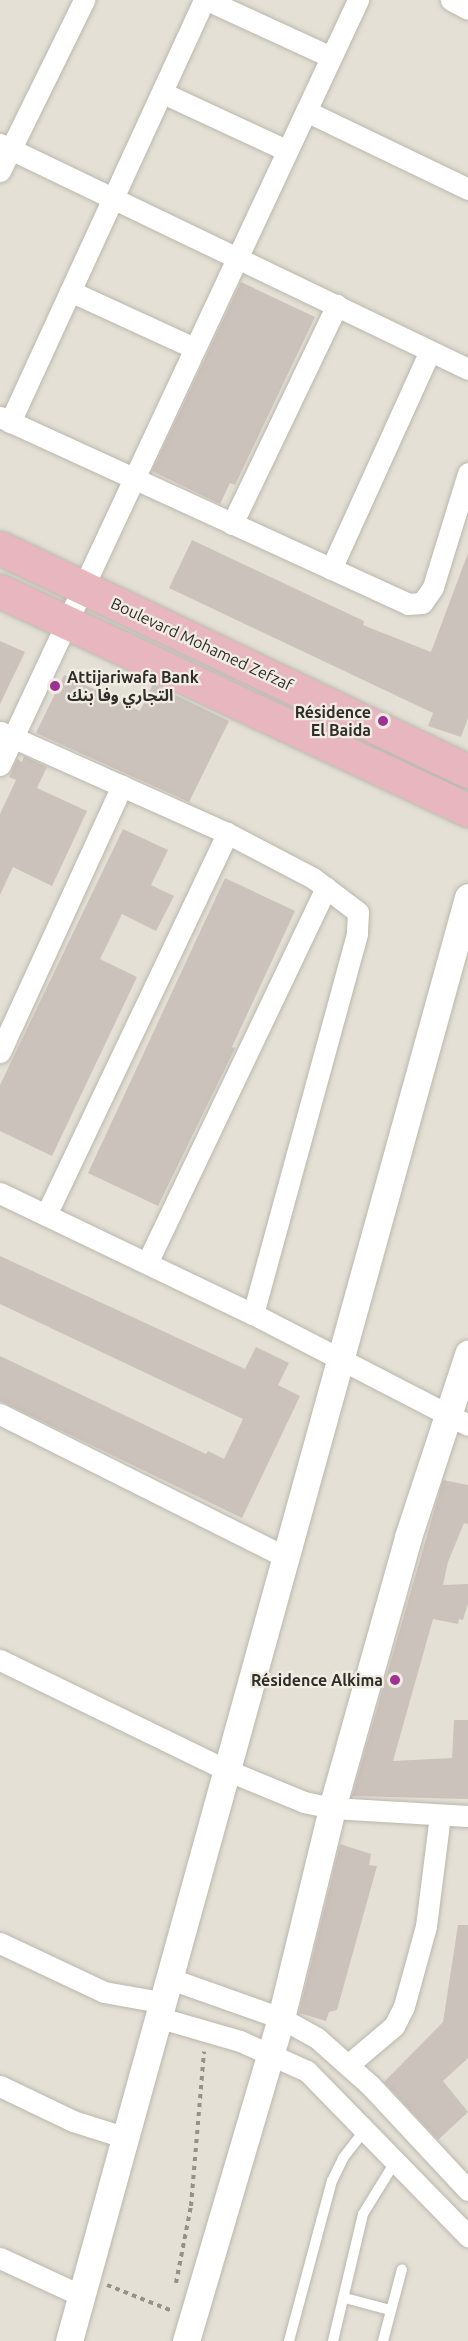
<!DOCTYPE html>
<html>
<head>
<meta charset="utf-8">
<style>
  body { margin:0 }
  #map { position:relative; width:468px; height:2341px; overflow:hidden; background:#e4e0d6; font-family:Ubuntu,"Noto Sans Arabic",sans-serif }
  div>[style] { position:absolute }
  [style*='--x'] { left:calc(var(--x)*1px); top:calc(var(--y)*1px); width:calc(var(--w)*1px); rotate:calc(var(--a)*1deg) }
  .building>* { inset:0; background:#ccc2bc }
  .path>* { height:4px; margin-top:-2px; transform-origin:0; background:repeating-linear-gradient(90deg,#949189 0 4.5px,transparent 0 9px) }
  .roads { filter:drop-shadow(0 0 2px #bbb7ad) drop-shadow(0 0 2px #bbb7ad) }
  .service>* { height:10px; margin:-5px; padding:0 5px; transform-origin:5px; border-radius:5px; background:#fff }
  .minor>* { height:21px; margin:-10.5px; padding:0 10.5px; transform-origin:10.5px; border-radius:10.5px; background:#fff }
  .tertiary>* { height:27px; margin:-13.5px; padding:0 13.5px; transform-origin:13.5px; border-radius:13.5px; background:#fff }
  .primary>* { height:33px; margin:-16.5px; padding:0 16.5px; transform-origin:16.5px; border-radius:16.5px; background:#e8b6bf }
  .dots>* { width:16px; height:16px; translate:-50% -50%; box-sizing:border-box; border:3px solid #f2ede3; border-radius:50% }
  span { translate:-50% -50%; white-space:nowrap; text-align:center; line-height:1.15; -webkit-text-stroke:4.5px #f2ede3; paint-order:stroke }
  .street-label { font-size:16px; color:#302e2a }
  .poi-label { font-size:16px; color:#302e2a; font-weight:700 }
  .left { translate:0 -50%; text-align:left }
  .right { translate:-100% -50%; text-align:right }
</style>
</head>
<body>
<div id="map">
  <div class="building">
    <div style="clip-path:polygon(241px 282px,315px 317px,235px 485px,230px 483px,220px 504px,152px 471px)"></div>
    <div style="clip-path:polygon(192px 540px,364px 621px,363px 625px,431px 652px,468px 553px,468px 718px,461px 737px,428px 726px,433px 713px,169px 588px)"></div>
    <div style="clip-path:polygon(0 641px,25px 652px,0 704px)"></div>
    <div style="clip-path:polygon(64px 675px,140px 711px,153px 684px,229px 721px,189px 802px,36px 733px)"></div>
    <div style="clip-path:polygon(24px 756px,47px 767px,37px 788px,87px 811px,52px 886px,13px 867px,0 895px,0 814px,16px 780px,9px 777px,17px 759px,22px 762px)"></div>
    <div style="clip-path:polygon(123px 829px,168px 850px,151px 885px,174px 896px,156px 931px,122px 914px,100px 959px,137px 977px,52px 1156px,0 1131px,0 1085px)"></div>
    <div style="clip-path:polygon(225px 878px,295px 911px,232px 1047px,235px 1048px,158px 1206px,88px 1173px)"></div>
    <div style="clip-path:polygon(0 1256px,245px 1369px,256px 1347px,289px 1363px,278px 1385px,300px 1396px,242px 1518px,0 1401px,0 1356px,206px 1454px,208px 1451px,224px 1459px,243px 1419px,0 1304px)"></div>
    <div style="clip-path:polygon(443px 1480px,468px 1485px,468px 1524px,464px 1523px,448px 1562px,443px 1585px,468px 1584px,468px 1603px,463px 1620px,459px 1619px,458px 1624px,433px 1619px,393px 1761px,452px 1758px,454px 1720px,468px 1720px,468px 1799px,352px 1796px)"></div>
    <div style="clip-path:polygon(340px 1844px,371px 1854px,369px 1865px,377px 1866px,337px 2010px,329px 2012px,326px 2021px,299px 2013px)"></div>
    <div style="clip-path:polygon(458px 1925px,468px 1925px,468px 2058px,443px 2081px,468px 2112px,438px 2140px,384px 2082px,443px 2022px)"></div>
  </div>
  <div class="path">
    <div style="--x:176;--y:2283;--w:78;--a:-79"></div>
    <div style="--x:191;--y:2206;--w:155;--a:-85.2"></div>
    <div style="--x:107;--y:2285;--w:68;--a:21.6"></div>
  </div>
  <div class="roads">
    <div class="service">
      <div style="--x:345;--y:2298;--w:47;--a:14.9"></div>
      <div style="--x:289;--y:2341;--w:166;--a:-75"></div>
      <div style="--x:332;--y:2181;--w:25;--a:-64"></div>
      <div style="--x:343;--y:2158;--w:36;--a:-52"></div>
      <div style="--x:333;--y:2341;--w:130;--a:-76.7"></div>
      <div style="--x:363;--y:2214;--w:61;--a:-58.4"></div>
      <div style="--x:383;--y:2341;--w:74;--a:-75.2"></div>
    </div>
    <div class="minor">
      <div style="--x:207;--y:0;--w:136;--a:24.7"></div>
      <div style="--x:451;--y:0;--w:19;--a:28"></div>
      <div style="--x:163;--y:93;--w:136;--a:24.9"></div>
      <div style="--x:306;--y:111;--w:180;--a:25.7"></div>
      <div style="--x:0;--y:144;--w:519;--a:25.68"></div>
      <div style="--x:0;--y:171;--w:191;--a:-63.8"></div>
      <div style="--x:70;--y:291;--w:136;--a:24.7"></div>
      <div style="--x:0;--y:417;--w:449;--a:24.6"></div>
      <div style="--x:408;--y:604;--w:14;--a:-4"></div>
      <div style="--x:422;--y:603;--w:19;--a:-55"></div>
      <div style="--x:433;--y:587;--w:119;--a:-72.9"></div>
      <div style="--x:10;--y:422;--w:464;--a:-65.3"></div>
      <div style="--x:232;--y:524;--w:243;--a:-64.4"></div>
      <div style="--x:331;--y:569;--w:239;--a:-65.6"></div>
      <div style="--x:1;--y:732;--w:248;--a:24.1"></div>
      <div style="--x:227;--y:833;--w:97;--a:27.6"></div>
      <div style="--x:313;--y:878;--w:56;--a:37.1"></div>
      <div style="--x:358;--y:912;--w:22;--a:93"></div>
      <div style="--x:357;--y:934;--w:394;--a:105.3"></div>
      <div style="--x:0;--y:765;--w:845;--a:-64.92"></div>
      <div style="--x:0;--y:1052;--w:293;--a:-65.4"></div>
      <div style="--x:0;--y:1193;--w:280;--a:25.6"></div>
      <div style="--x:253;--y:1314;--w:242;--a:27.3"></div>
      <div style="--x:46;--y:1215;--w:423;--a:-64.6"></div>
      <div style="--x:147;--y:1263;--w:416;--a:-64.5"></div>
      <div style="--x:0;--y:1414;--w:318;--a:26.6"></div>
      <div style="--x:0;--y:1660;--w:249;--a:25.9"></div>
      <div style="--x:224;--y:1769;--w:87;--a:22.4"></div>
      <div style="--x:304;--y:1802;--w:29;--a:12"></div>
      <div style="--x:332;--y:1808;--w:136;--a:3.4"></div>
      <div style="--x:0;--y:1943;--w:115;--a:25.2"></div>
      <div style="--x:104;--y:1992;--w:58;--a:10"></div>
      <div style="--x:168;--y:1978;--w:120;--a:19.5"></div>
      <div style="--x:281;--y:2018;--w:41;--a:29.1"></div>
      <div style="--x:317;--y:2038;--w:71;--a:41.6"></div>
      <div style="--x:370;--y:2085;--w:144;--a:47"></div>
      <div style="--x:157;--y:2017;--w:86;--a:16.1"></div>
      <div style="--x:240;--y:2041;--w:73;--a:24.1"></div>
      <div style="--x:307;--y:2071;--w:231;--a:45.7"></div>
      <div style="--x:349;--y:2064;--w:59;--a:-40.2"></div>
      <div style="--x:394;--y:2026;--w:22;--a:-63"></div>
      <div style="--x:404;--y:2006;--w:83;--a:-74.6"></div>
      <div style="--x:426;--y:1926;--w:112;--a:-82.8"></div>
      <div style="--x:0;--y:2086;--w:81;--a:25.6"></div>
      <div style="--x:73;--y:2121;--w:57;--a:17.5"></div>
      <div style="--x:0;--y:2258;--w:90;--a:24.9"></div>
    </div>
    <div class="tertiary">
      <div style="--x:69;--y:2341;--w:1498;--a:-74.55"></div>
      <div style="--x:186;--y:2341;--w:337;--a:-73.6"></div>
      <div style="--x:281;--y:2018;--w:216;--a:-76.3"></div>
      <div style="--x:332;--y:1808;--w:281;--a:-74.3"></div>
      <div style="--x:408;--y:1537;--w:193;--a:-71.8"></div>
    </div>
    <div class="primary">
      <div style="--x:0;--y:548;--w:518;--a:25.48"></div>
      <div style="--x:0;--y:591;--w:517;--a:25.08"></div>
    </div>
  </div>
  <div class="dots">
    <div style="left:55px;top:686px;background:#9e3293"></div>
    <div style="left:383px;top:721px;background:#9e3293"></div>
    <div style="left:395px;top:1680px;background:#9e3293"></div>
  </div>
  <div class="street-label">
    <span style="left:202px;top:644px;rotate:25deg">Boulevard Mohamed Zefzaf</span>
  </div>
  <div class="poi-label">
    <span class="left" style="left:67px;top:686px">Attijariwafa Bank<br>التجاري وفا بنك</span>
    <span class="right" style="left:371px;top:721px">Résidence<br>El Baida</span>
    <span class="right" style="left:383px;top:1680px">Résidence Alkima</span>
  </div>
</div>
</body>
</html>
